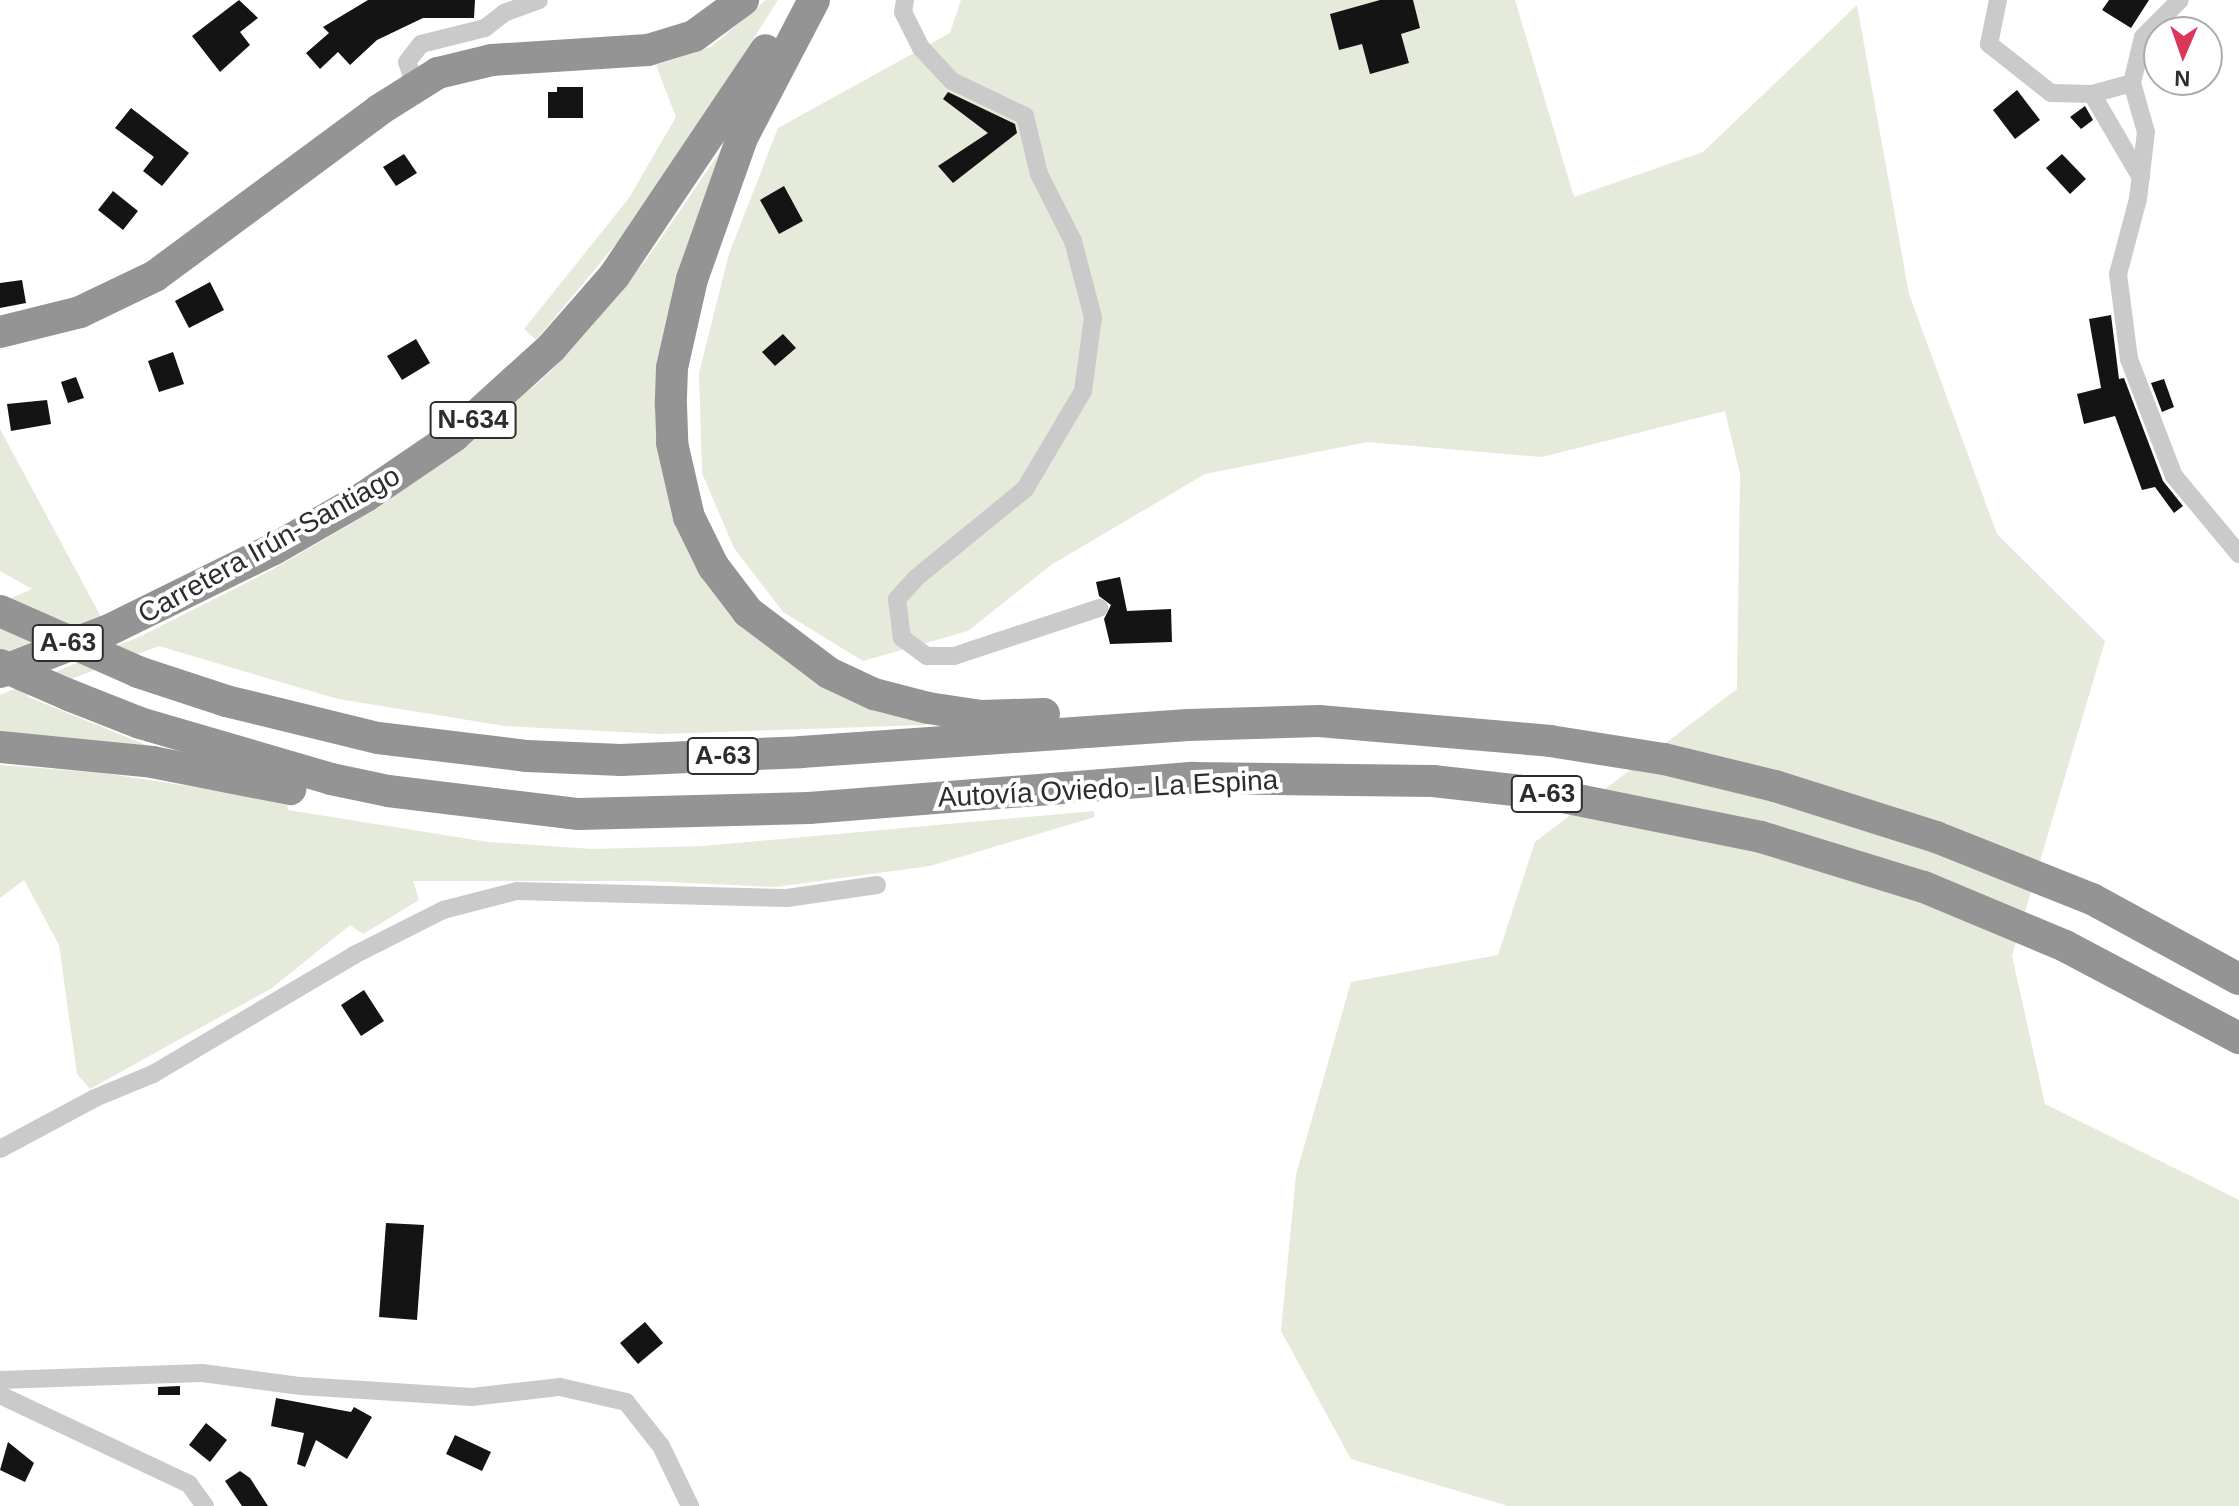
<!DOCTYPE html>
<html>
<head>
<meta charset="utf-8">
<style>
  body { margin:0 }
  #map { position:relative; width:2239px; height:1506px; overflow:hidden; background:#fff; font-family:Arial,sans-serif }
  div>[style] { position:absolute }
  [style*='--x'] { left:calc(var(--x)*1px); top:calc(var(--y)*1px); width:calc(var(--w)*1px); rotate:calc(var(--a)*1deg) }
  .green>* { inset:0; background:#e5eadb }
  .building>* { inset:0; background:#141414 }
  .street>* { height:18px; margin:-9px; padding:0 9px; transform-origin:9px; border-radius:9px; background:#cacaca }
  .highway>* { height:32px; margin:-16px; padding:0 16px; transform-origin:16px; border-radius:16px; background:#949494 }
  .highway-bridge>* { height:32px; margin:-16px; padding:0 16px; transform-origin:16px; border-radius:16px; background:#949494 }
  span { translate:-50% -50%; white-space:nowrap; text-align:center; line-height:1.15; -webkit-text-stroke:8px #fff; paint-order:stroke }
  .shield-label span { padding:2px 6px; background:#fff; border:2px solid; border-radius:6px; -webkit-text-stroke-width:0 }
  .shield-label { font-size:26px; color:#2d2d2d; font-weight:700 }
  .street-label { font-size:28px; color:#2d2d2d }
  .north { position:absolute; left:2143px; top:16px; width:80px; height:80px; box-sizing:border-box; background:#fff; border:2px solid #ababab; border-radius:50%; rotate:182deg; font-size:22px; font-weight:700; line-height:32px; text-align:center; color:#2d2d2d }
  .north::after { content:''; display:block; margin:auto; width:28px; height:36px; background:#db375b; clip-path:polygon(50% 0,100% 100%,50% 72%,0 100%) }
</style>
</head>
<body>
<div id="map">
  <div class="green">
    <div style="clip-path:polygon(766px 0,778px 0,696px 129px,621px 238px,536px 340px,524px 329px,629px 198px,676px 117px,656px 65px,711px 47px)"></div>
    <div style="clip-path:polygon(961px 0,1515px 0,1574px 197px,1703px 152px,1857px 5px,1909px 294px,1997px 534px,2105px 641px,2012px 956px,2045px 1104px,2239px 1200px,2239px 1506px,1508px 1506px,1351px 1459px,1281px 1331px,1296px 1175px,1351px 982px,1498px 955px,1535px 842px,1737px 689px,1740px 474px,1725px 411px,1542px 457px,1367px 442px,1205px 474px,1051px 565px,968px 631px,863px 661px,783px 612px,734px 548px,702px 473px,699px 373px,729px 254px,778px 128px,950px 33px)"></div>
    <div style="clip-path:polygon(732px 134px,671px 322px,705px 571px,925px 725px,661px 734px,505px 726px,338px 699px,159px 646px,26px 696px,151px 747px,0 736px,0 695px,139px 637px,270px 571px,378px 508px,464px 447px,550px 372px,585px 334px,649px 256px)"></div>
    <div style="clip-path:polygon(0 429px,101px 617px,0 654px,0 603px,32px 589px,0 571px)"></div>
    <div style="clip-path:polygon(0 765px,103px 773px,240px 794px,287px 805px,288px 810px,488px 842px,592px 849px,704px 846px,1094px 811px,1095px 817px,930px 866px,775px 887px,647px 881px,413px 881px,419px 900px,363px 934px,350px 925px,272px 988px,90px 1089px,77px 1074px,59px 945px,24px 880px,0 898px)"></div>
  </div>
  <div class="building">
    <div style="clip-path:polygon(239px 0,258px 18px,240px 32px,250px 45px,220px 72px,192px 36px)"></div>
    <div style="clip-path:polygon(368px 0,475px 0,474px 18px,423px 18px,377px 40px,350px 65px,338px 52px,320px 69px,306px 53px,329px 33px,323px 27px)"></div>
    <div style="clip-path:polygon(1380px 0,1413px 0,1420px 28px,1401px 34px,1409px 63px,1370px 74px,1362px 44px,1339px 50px,1330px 14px)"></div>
    <div style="clip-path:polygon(2109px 0,2149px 0,2131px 28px,2102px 10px)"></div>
    <div style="clip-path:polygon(557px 87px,583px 87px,583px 118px,548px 118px,548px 92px,557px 92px)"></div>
    <div style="clip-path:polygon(2017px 90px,2040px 120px,2015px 139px,1993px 110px)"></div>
    <div style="clip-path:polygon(948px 92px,1015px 124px,1017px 133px,953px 183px,938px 166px,988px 133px,943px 99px)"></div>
    <div style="clip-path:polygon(2085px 106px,2093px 120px,2081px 129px,2070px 117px)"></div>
    <div style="clip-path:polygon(131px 108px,189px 153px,162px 186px,143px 171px,154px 157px,115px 128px)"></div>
    <div style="clip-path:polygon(404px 154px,417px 173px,396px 186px,383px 167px)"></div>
    <div style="clip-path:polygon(2062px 154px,2086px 179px,2070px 194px,2046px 168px)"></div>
    <div style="clip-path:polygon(784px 186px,803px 221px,779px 234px,760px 200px)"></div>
    <div style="clip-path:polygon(113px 191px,138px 211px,123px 230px,98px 210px)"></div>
    <div style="clip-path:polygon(22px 280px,26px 303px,0 308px,0 283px)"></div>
    <div style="clip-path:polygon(210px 282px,224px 310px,189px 328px,175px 301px)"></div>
    <div style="clip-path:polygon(2111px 315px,2119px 379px,2124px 378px,2163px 481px,2183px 506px,2174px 513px,2155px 487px,2142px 490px,2115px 416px,2084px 424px,2077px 394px,2101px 388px,2089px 319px)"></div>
    <div style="clip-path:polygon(783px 334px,796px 348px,775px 366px,762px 352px)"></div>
    <div style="clip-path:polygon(416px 339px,430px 363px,402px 380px,387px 356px)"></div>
    <div style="clip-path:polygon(173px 352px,184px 384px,159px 392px,148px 361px)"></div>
    <div style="clip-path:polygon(76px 377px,84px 398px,68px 403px,61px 382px)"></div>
    <div style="clip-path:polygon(2164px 379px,2174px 407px,2162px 412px,2151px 383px)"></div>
    <div style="clip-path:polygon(47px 400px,51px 424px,11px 431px,7px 404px)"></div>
    <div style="clip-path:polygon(1120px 577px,1127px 611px,1171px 609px,1172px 642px,1110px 644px,1104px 619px,1111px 605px,1099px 596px,1096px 582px)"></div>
    <div style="clip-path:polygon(364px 990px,384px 1021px,361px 1036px,341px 1005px)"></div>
    <div style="clip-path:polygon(386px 1223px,424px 1225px,417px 1320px,379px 1317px)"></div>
    <div style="clip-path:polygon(645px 1322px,663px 1343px,638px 1364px,620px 1343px)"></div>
    <div style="clip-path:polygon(180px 1386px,180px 1395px,158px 1395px,158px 1387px)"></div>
    <div style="clip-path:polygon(276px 1398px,351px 1412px,354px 1407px,372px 1417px,347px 1459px,316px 1440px,305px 1467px,297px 1464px,304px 1433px,271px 1426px)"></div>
    <div style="clip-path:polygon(206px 1423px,227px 1440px,210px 1462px,189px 1445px)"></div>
    <div style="clip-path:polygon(455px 1435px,491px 1452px,482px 1471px,446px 1454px)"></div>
    <div style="clip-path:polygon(8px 1442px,34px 1463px,25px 1482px,0 1470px)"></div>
    <div style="clip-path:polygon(240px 1471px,250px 1478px,268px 1506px,242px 1506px,225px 1481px)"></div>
  </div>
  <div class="street">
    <div style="--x:905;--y:0;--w:12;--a:99"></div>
    <div style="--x:903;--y:12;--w:40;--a:63.4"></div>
    <div style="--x:921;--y:48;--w:45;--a:46.8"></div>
    <div style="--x:952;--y:81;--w:81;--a:25.6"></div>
    <div style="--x:1025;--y:116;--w:60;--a:76.4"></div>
    <div style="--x:1039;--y:174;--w:75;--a:63.1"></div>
    <div style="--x:1073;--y:241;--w:79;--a:75.3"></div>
    <div style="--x:1093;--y:317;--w:75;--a:97.7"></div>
    <div style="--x:1083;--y:391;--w:114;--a:120.6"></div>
    <div style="--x:1025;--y:489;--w:141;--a:140.8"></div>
    <div style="--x:916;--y:578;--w:28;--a:132"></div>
    <div style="--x:897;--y:599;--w:39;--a:83"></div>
    <div style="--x:902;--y:638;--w:31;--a:36"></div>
    <div style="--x:927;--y:656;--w:27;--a:0"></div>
    <div style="--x:954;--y:656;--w:153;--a:-18.3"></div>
    <div style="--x:1998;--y:0;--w:45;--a:101.6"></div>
    <div style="--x:1989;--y:44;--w:79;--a:38.3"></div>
    <div style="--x:2051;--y:93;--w:41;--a:1.4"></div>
    <div style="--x:2092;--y:94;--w:41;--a:-15.4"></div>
    <div style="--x:2132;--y:83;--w:47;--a:-76.6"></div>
    <div style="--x:2143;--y:37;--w:52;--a:-45"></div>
    <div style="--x:2132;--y:83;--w:51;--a:74.1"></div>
    <div style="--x:2146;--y:132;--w:67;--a:96.8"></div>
    <div style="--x:2138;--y:199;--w:78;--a:104.9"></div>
    <div style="--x:2118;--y:274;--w:86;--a:82.6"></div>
    <div style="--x:2129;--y:359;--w:125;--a:69"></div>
    <div style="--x:2174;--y:476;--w:102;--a:50.2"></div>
    <div style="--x:415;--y:85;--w:24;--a:-109"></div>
    <div style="--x:407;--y:62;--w:23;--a:-52"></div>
    <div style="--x:421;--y:44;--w:66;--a:-14"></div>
    <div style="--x:485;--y:28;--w:24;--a:-38"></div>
    <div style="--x:504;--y:13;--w:37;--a:-20"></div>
    <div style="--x:2092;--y:94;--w:97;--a:59.7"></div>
    <div style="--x:0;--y:1149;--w:108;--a:-28.2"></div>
    <div style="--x:95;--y:1098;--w:63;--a:-22.5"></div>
    <div style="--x:153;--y:1074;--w:234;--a:-30.6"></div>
    <div style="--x:354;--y:955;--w:100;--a:-26.8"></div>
    <div style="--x:443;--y:910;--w:76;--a:-14.4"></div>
    <div style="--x:517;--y:891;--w:270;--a:1.5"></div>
    <div style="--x:787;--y:898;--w:91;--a:-8.2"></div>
    <div style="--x:0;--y:1380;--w:202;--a:-2"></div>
    <div style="--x:202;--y:1373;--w:100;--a:7.5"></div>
    <div style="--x:301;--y:1386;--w:171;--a:3.7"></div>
    <div style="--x:472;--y:1397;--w:89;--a:-6.5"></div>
    <div style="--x:560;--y:1387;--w:68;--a:12.8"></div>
    <div style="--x:626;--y:1402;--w:56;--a:51.5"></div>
    <div style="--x:661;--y:1446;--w:67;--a:64.2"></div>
    <div style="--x:0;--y:1395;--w:209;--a:25.2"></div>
    <div style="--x:189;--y:1484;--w:27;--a:54"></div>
  </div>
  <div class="highway">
    <div style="--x:814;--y:0;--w:156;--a:117.6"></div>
    <div style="--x:742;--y:138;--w:150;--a:109.5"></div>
    <div style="--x:692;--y:279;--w:91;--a:102.7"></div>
    <div style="--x:672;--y:368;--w:37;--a:92"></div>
    <div style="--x:671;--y:405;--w:38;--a:88"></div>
    <div style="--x:672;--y:443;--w:76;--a:77.1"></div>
    <div style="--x:689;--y:517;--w:55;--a:63.9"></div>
    <div style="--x:713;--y:566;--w:58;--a:52.7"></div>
    <div style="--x:748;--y:612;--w:101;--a:37"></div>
    <div style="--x:829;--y:673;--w:50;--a:25"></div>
    <div style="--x:874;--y:694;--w:56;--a:14.5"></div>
    <div style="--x:928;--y:708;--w:54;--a:8.6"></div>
    <div style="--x:981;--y:716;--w:63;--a:-1.8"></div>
    <div style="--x:0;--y:332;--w:82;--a:-14"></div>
    <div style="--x:80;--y:312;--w:83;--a:-25.6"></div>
    <div style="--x:155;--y:276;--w:279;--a:-36.5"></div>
    <div style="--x:379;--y:110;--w:70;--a:-32.1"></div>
    <div style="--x:438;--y:73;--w:56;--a:-13.5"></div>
    <div style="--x:492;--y:60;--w:156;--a:-3.7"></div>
    <div style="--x:648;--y:50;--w:48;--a:-16.9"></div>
    <div style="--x:694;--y:36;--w:61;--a:-36.3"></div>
    <div style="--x:0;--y:672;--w:115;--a:-21"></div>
    <div style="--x:107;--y:631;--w:186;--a:-26.2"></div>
    <div style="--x:274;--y:549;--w:106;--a:-29.9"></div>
    <div style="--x:366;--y:496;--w:107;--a:-34.3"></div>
    <div style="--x:454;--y:436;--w:131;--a:-42.2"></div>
    <div style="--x:551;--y:348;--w:96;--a:-48.8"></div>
    <div style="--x:614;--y:276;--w:272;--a:-56.1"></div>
    <div style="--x:138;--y:672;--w:93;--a:18.2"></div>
    <div style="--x:226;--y:701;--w:156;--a:13.7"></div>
    <div style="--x:378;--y:738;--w:150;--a:6.9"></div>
    <div style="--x:527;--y:756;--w:94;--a:2.4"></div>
    <div style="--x:621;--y:760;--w:180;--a:-2.5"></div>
    <div style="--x:801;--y:752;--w:388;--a:-4"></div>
    <div style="--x:1188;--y:725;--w:131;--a:-1.7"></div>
    <div style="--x:1319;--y:721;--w:232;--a:4.9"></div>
    <div style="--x:1550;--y:741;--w:115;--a:9"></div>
    <div style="--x:1664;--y:759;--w:114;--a:13.7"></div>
    <div style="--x:1775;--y:786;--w:169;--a:17.6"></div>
    <div style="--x:1936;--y:837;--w:168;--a:21.7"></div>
    <div style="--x:2092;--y:899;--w:167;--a:28.6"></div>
    <div style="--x:69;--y:695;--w:76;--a:21.5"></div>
    <div style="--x:140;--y:723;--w:199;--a:16.3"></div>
    <div style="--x:331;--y:779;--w:58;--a:11.9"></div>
    <div style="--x:388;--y:791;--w:192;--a:6.9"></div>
    <div style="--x:579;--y:814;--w:230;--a:-1.5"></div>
    <div style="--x:809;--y:808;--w:385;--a:-4.5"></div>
    <div style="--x:1193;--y:778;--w:240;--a:0.7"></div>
    <div style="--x:1433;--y:781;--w:116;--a:6.4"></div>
    <div style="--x:1548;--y:794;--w:217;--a:11.4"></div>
    <div style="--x:1761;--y:837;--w:170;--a:17.1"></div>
    <div style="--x:1924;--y:887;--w:153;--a:22.7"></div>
    <div style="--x:2065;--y:946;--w:197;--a:27.9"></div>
    <div style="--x:0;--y:747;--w:153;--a:5.6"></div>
    <div style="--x:152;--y:762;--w:141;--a:11.1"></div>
  </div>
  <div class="highway-bridge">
    <div style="--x:0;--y:611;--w:151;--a:23.8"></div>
    <div style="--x:0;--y:665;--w:75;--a:23.5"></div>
  </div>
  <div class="shield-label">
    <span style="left:473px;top:420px">N-634</span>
    <span style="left:68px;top:643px">A-63</span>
    <span style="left:723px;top:756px">A-63</span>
    <span style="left:1547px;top:794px">A-63</span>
  </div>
  <div class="street-label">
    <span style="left:269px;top:545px;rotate:-29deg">Carretera Irún-Santiago</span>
    <span style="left:1108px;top:789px;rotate:-3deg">Autovía Oviedo - La Espina</span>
  </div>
  <div class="north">N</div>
</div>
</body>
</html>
